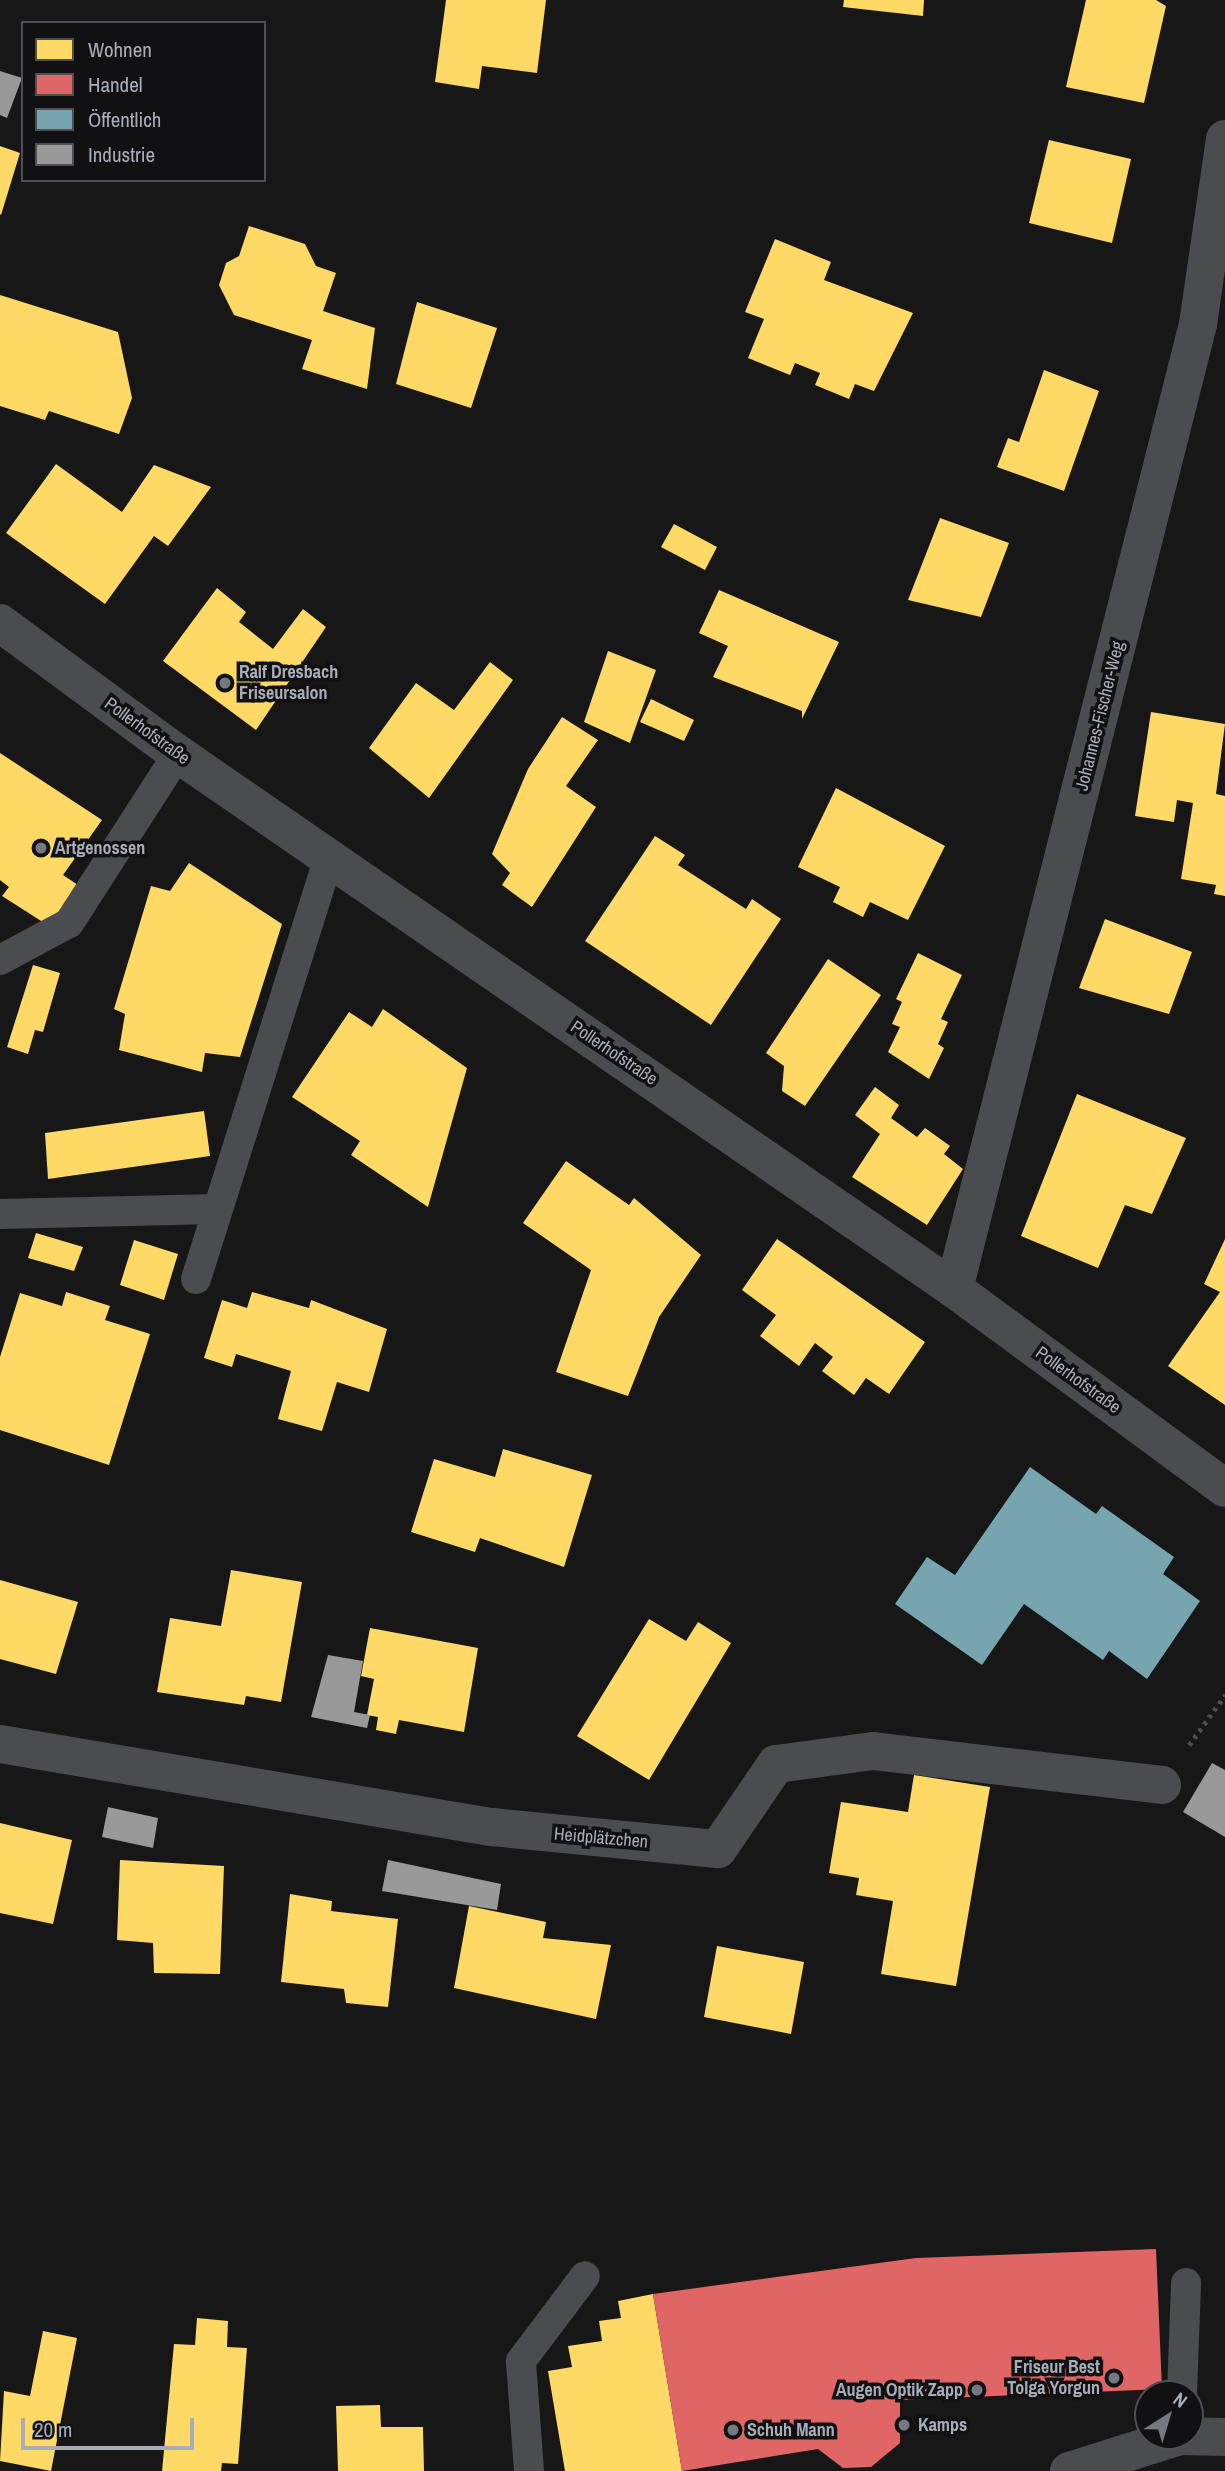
<!DOCTYPE html>
<html>
<head>
<meta charset="utf-8">
<style>
  body { margin:0 }
  #map { position:relative; width:1225px; height:2471px; overflow:hidden; background:#171717; font-family:"Archivo Narrow",sans-serif }
  div>[style] { position:absolute }
  [style*='--x'] { left:calc(var(--x)*1px); top:calc(var(--y)*1px); width:calc(var(--w)*1px); rotate:calc(var(--a)*1deg) }
  .homes>* { inset:0; background:#ffd966 }
  .shops>* { inset:0; background:#e06666 }
  .public>* { inset:0; background:#76a5af }
  .industry>* { inset:0; background:#999 }
  .path>* { height:4.5px; margin-top:-2.25px; transform-origin:0; background:repeating-linear-gradient(90deg,#4d4e52 0 3.5px,transparent 0 8.5px) }
  .lane>* { height:30px; margin:-15px; padding:0 15px; transform-origin:15px; border-radius:15px; background:#4b4c50 }
  .street>* { height:38px; margin:-19px; padding:0 19px; transform-origin:19px; border-radius:19px; background:#4b4c50 }
  .dots>* { width:19px; height:19px; translate:-50% -50%; box-sizing:border-box; border:4px solid #111113; border-radius:50% }
  span { translate:-50% -50%; white-space:nowrap; text-align:center; line-height:1.15; -webkit-text-stroke:7px #111113; paint-order:stroke }
  .poi-label { font-size:18px; color:#a8adb8; font-weight:700 }
  .left { translate:0 -50%; text-align:left }
  .right { translate:-100% -50%; text-align:right }
  .street-label { font-size:18px; color:#a8adb8 }
  .legend { position:absolute; left:21px; top:21px; width:245px; height:161px; box-sizing:border-box; background:#111113; border:2px solid #4d4f55; margin:0; padding:9px 12px; list-style:none; font-size:21px; color:#a8adb8 }
  .legend li { display:flex; align-items:center; gap:14px; height:35px }
  .legend b { width:35px; border:2px solid #4d4f55 }
  .north { position:absolute; left:1134px; top:2380px; width:70px; height:70px; box-sizing:border-box; background:#111113; border:2px solid #4d4f55; border-radius:50%; rotate:37deg; font-size:19px; font-weight:700; line-height:28px; text-align:center; color:#a8adb8 }
  .north::after { content:''; display:block; margin:auto; width:24px; height:32px; background:#757880; clip-path:polygon(50% 0,100% 100%,50% 72%,0 100%) }
  .scale { position:absolute; left:21px; top:2418px; width:173px; height:32px; box-sizing:border-box; border:4px solid #a8adb8; border-top:0; padding-left:9px; font-size:21px; line-height:24px; white-space:nowrap; color:#a8adb8; -webkit-text-stroke:5px #111113; paint-order:stroke }
</style>
</head>
<body>
<div id="map">
  <div class="homes">
    <div style="clip-path:polygon(446px 0,546px 0,537px 73px,482px 66px,479px 89px,435px 82px)"></div>
    <div style="clip-path:polygon(844px 0,924px 0,923px 16px,843px 7px)"></div>
    <div style="clip-path:polygon(1086px 0,1156px 0,1166px 6px,1144px 103px,1066px 87px)"></div>
    <div style="clip-path:polygon(1049px 140px,1131px 159px,1112px 243px,1029px 223px)"></div>
    <div style="clip-path:polygon(0 146px,20px 153px,1px 215px,0 214px)"></div>
    <div style="clip-path:polygon(249px 226px,305px 244px,316px 266px,336px 273px,323px 311px,375px 328px,367px 389px,302px 369px,312px 340px,234px 315px,219px 285px,226px 263px,239px 256px)"></div>
    <div style="clip-path:polygon(775px 239px,831px 262px,824px 280px,913px 313px,874px 391px,855px 384px,849px 399px,815px 385px,820px 373px,795px 363px,790px 375px,748px 358px,764px 319px,745px 312px)"></div>
    <div style="clip-path:polygon(0 295px,118px 332px,132px 398px,119px 434px,49px 411px,45px 420px,0 406px)"></div>
    <div style="clip-path:polygon(417px 302px,497px 328px,471px 408px,396px 384px)"></div>
    <div style="clip-path:polygon(1044px 370px,1099px 391px,1064px 491px,997px 467px,1008px 438px,1019px 442px)"></div>
    <div style="clip-path:polygon(56px 464px,122px 512px,154px 465px,211px 487px,168px 546px,154px 536px,105px 604px,6px 533px)"></div>
    <div style="clip-path:polygon(940px 518px,1009px 543px,981px 617px,908px 600px)"></div>
    <div style="clip-path:polygon(674px 524px,717px 547px,705px 570px,661px 547px)"></div>
    <div style="clip-path:polygon(217px 588px,246px 612px,239px 622px,273px 649px,303px 609px,326px 627px,256px 730px,163px 661px)"></div>
    <div style="clip-path:polygon(719px 590px,839px 642px,802px 719px,802px 711px,713px 677px,728px 646px,699px 633px)"></div>
    <div style="clip-path:polygon(608px 651px,656px 670px,630px 743px,584px 722px)"></div>
    <div style="clip-path:polygon(490px 662px,513px 680px,429px 798px,369px 748px,416px 683px,454px 710px)"></div>
    <div style="clip-path:polygon(651px 699px,694px 720px,684px 741px,640px 722px)"></div>
    <div style="clip-path:polygon(1151px 712px,1225px 724px,1216px 794px,1225px 796px,1225px 896px,1214px 894px,1216px 885px,1181px 879px,1193px 803px,1177px 800px,1174px 822px,1135px 816px)"></div>
    <div style="clip-path:polygon(562px 717px,598px 740px,566px 786px,596px 807px,532px 907px,502px 885px,510px 873px,492px 854px,528px 769px)"></div>
    <div style="clip-path:polygon(0 753px,102px 820px,63px 875px,78px 885px,49px 926px,2px 896px,9px 887px,0 880px)"></div>
    <div style="clip-path:polygon(836px 788px,945px 846px,908px 920px,870px 902px,863px 917px,833px 902px,840px 887px,798px 867px)"></div>
    <div style="clip-path:polygon(655px 836px,685px 855px,678px 865px,746px 909px,752px 899px,781px 919px,711px 1025px,585px 941px)"></div>
    <div style="clip-path:polygon(189px 863px,282px 924px,240px 1057px,205px 1053px,202px 1072px,119px 1050px,125px 1014px,114px 1009px,151px 886px,170px 891px)"></div>
    <div style="clip-path:polygon(1105px 919px,1192px 952px,1169px 1014px,1079px 988px)"></div>
    <div style="clip-path:polygon(918px 953px,962px 975px,941px 1019px,948px 1022px,938px 1044px,944px 1048px,929px 1079px,888px 1052px,900px 1027px,892px 1024px,902px 1002px,896px 999px)"></div>
    <div style="clip-path:polygon(828px 959px,881px 995px,805px 1106px,782px 1091px,784px 1066px,766px 1053px)"></div>
    <div style="clip-path:polygon(33px 965px,60px 973px,43px 1032px,35px 1030px,28px 1054px,7px 1047px)"></div>
    <div style="clip-path:polygon(383px 1009px,467px 1068px,428px 1207px,351px 1155px,360px 1141px,292px 1097px,349px 1012px,372px 1027px)"></div>
    <div style="clip-path:polygon(875px 1087px,899px 1105px,891px 1118px,917px 1137px,925px 1128px,950px 1146px,944px 1154px,963px 1169px,927px 1225px,852px 1177px,880px 1134px,855px 1115px)"></div>
    <div style="clip-path:polygon(1077px 1094px,1186px 1138px,1152px 1214px,1125px 1205px,1098px 1268px,1021px 1236px)"></div>
    <div style="clip-path:polygon(204px 1111px,210px 1156px,48px 1179px,45px 1133px)"></div>
    <div style="clip-path:polygon(566px 1161px,629px 1205px,634px 1198px,701px 1255px,659px 1317px,628px 1396px,556px 1372px,591px 1270px,523px 1223px)"></div>
    <div style="clip-path:polygon(36px 1233px,83px 1247px,74px 1271px,28px 1258px)"></div>
    <div style="clip-path:polygon(777px 1239px,925px 1342px,889px 1394px,866px 1378px,854px 1395px,822px 1371px,833px 1357px,815px 1343px,799px 1366px,760px 1336px,776px 1315px,742px 1290px)"></div>
    <div style="clip-path:polygon(1225px 1239px,1225px 1405px,1168px 1366px,1220px 1292px,1204px 1284px)"></div>
    <div style="clip-path:polygon(134px 1240px,178px 1254px,164px 1300px,120px 1285px)"></div>
    <div style="clip-path:polygon(66px 1292px,110px 1306px,105px 1320px,150px 1334px,109px 1465px,0 1430px,0 1357px,20px 1293px,62px 1306px)"></div>
    <div style="clip-path:polygon(252px 1292px,309px 1308px,311px 1300px,387px 1329px,369px 1392px,337px 1382px,322px 1431px,278px 1419px,291px 1371px,236px 1354px,232px 1367px,204px 1358px,222px 1300px,247px 1308px)"></div>
    <div style="clip-path:polygon(503px 1449px,592px 1475px,564px 1567px,480px 1538px,475px 1552px,411px 1532px,434px 1459px,495px 1477px)"></div>
    <div style="clip-path:polygon(231px 1570px,302px 1582px,281px 1702px,246px 1696px,244px 1705px,157px 1692px,170px 1618px,221px 1626px)"></div>
    <div style="clip-path:polygon(0 1580px,78px 1602px,56px 1674px,0 1659px)"></div>
    <div style="clip-path:polygon(649px 1619px,686px 1641px,698px 1622px,731px 1643px,649px 1780px,577px 1736px)"></div>
    <div style="clip-path:polygon(370px 1628px,478px 1648px,464px 1732px,399px 1720px,396px 1734px,376px 1730px,378px 1717px,367px 1715px,374px 1679px,361px 1676px)"></div>
    <div style="clip-path:polygon(914px 1775px,990px 1787px,956px 1986px,881px 1974px,893px 1901px,856px 1895px,859px 1878px,829px 1873px,841px 1802px,908px 1812px)"></div>
    <div style="clip-path:polygon(0 1823px,72px 1840px,53px 1924px,0 1913px)"></div>
    <div style="clip-path:polygon(120px 1860px,224px 1866px,220px 1974px,154px 1973px,153px 1943px,117px 1940px)"></div>
    <div style="clip-path:polygon(290px 1894px,332px 1901px,331px 1911px,398px 1919px,388px 2007px,346px 2003px,344px 1989px,281px 1982px)"></div>
    <div style="clip-path:polygon(469px 1906px,546px 1922px,543px 1938px,611px 1945px,596px 2019px,454px 1988px)"></div>
    <div style="clip-path:polygon(717px 1946px,804px 1962px,791px 2034px,704px 2017px)"></div>
    <div style="clip-path:polygon(653px 2294px,682px 2471px,565px 2471px,548px 2371px,572px 2367px,568px 2346px,602px 2341px,599px 2321px,621px 2318px,618px 2301px)"></div>
    <div style="clip-path:polygon(197px 2318px,228px 2321px,227px 2347px,247px 2348px,238px 2464px,222px 2463px,221px 2471px,162px 2471px,174px 2344px,195px 2345px)"></div>
    <div style="clip-path:polygon(43px 2331px,77px 2338px,51px 2471px,0 2461px,4px 2391px,30px 2396px)"></div>
    <div style="clip-path:polygon(380px 2405px,381px 2427px,423px 2427px,424px 2471px,338px 2471px,336px 2406px)"></div>
  </div>
  <div class="shops">
    <div style="clip-path:polygon(1156px 2249px,1162px 2389px,900px 2400px,900px 2443px,871px 2467px,843px 2468px,818px 2449px,682px 2471px,653px 2294px,916px 2258px)"></div>
  </div>
  <div class="public">
    <div style="clip-path:polygon(1030px 1467px,1096px 1514px,1102px 1506px,1174px 1557px,1163px 1574px,1200px 1601px,1147px 1679px,1109px 1651px,1103px 1660px,1024px 1604px,982px 1665px,895px 1604px,927px 1557px,955px 1575px)"></div>
  </div>
  <div class="industry">
    <div style="clip-path:polygon(0 71px,22px 78px,7px 118px,0 115px)"></div>
    <div style="clip-path:polygon(328px 1655px,363px 1661px,354px 1712px,370px 1715px,367px 1728px,311px 1717px)"></div>
    <div style="clip-path:polygon(1212px 1763px,1225px 1770px,1225px 1837px,1183px 1812px)"></div>
    <div style="clip-path:polygon(108px 1807px,158px 1818px,153px 1848px,102px 1837px)"></div>
    <div style="clip-path:polygon(388px 1860px,501px 1884px,497px 1910px,382px 1891px)"></div>
  </div>
  <div class="path">
    <div style="--x:1189;--y:1745;--w:62;--a:-54.2"></div>
  </div>
  <div class="lane">
    <div style="--x:0;--y:960;--w:78;--a:-28.2"></div>
    <div style="--x:69;--y:923;--w:201;--a:-57.2"></div>
    <div style="--x:0;--y:1214;--w:217;--a:-1.3"></div>
    <div style="--x:196;--y:1279;--w:442;--a:-72.5"></div>
    <div style="--x:1182;--y:2394;--w:111;--a:-87.9"></div>
    <div style="--x:529;--y:2471;--w:110;--a:-94.2"></div>
    <div style="--x:521;--y:2361;--w:106;--a:-53"></div>
  </div>
  <div class="street">
    <div style="--x:0;--y:623;--w:221;--a:36.4"></div>
    <div style="--x:178;--y:754;--w:943;--a:34.58"></div>
    <div style="--x:954;--y:1289;--w:336;--a:36.3"></div>
    <div style="--x:954;--y:1289;--w:995;--a:-75.81"></div>
    <div style="--x:1198;--y:324;--w:187;--a:-81.7"></div>
    <div style="--x:0;--y:1744;--w:499;--a:9.6"></div>
    <div style="--x:492;--y:1827;--w:227;--a:5.6"></div>
    <div style="--x:718;--y:1849;--w:103;--a:-55.7"></div>
    <div style="--x:776;--y:1764;--w:98;--a:-7.6"></div>
    <div style="--x:873;--y:1751;--w:291;--a:6.7"></div>
    <div style="--x:1181;--y:2436;--w:44;--a:1.3"></div>
    <div style="--x:1069;--y:2471;--w:116;--a:-17.5"></div>
  </div>
  <div class="dots">
    <div style="left:225px;top:683px;background:#757880"></div>
    <div style="left:41px;top:848px;background:#757880"></div>
    <div style="left:1114px;top:2378px;background:#757880"></div>
    <div style="left:977px;top:2390px;background:#757880"></div>
    <div style="left:904px;top:2425px;background:#757880"></div>
    <div style="left:733px;top:2430px;background:#757880"></div>
  </div>
  <div class="poi-label">
    <span class="left" style="left:239px;top:683px">Ralf Dresbach<br>Friseursalon</span>
    <span class="left" style="left:55px;top:848px">Artgenossen</span>
    <span class="right" style="left:1100px;top:2378px">Friseur Best<br>Tolga Yorgun</span>
    <span class="right" style="left:963px;top:2390px">Augen Optik Zapp</span>
    <span class="left" style="left:918px;top:2425px">Kamps</span>
    <span class="left" style="left:747px;top:2430px">Schuh Mann</span>
  </div>
  <div class="street-label">
    <span style="left:1100px;top:716px;rotate:-76deg">Johannes-Fischer-Weg</span>
    <span style="left:147px;top:731px;rotate:36deg">Pollerhofstraße</span>
    <span style="left:614px;top:1053px;rotate:34deg">Pollerhofstraße</span>
    <span style="left:1078px;top:1380px;rotate:36deg">Pollerhofstraße</span>
    <span style="left:601px;top:1838px;rotate:5deg">Heidplätzchen</span>
  </div>
  <ul class="legend">
  <li><b style="height:19px;background:#ffd966"></b>Wohnen</li>
  <li><b style="height:19px;background:#e06666"></b>Handel</li>
  <li><b style="height:19px;background:#76a5af"></b>Öffentlich</li>
  <li><b style="height:19px;background:#999"></b>Industrie</li>
  </ul>
  <div class="north">N</div>
  <div class="scale">20 m</div>
</div>
</body>
</html>
